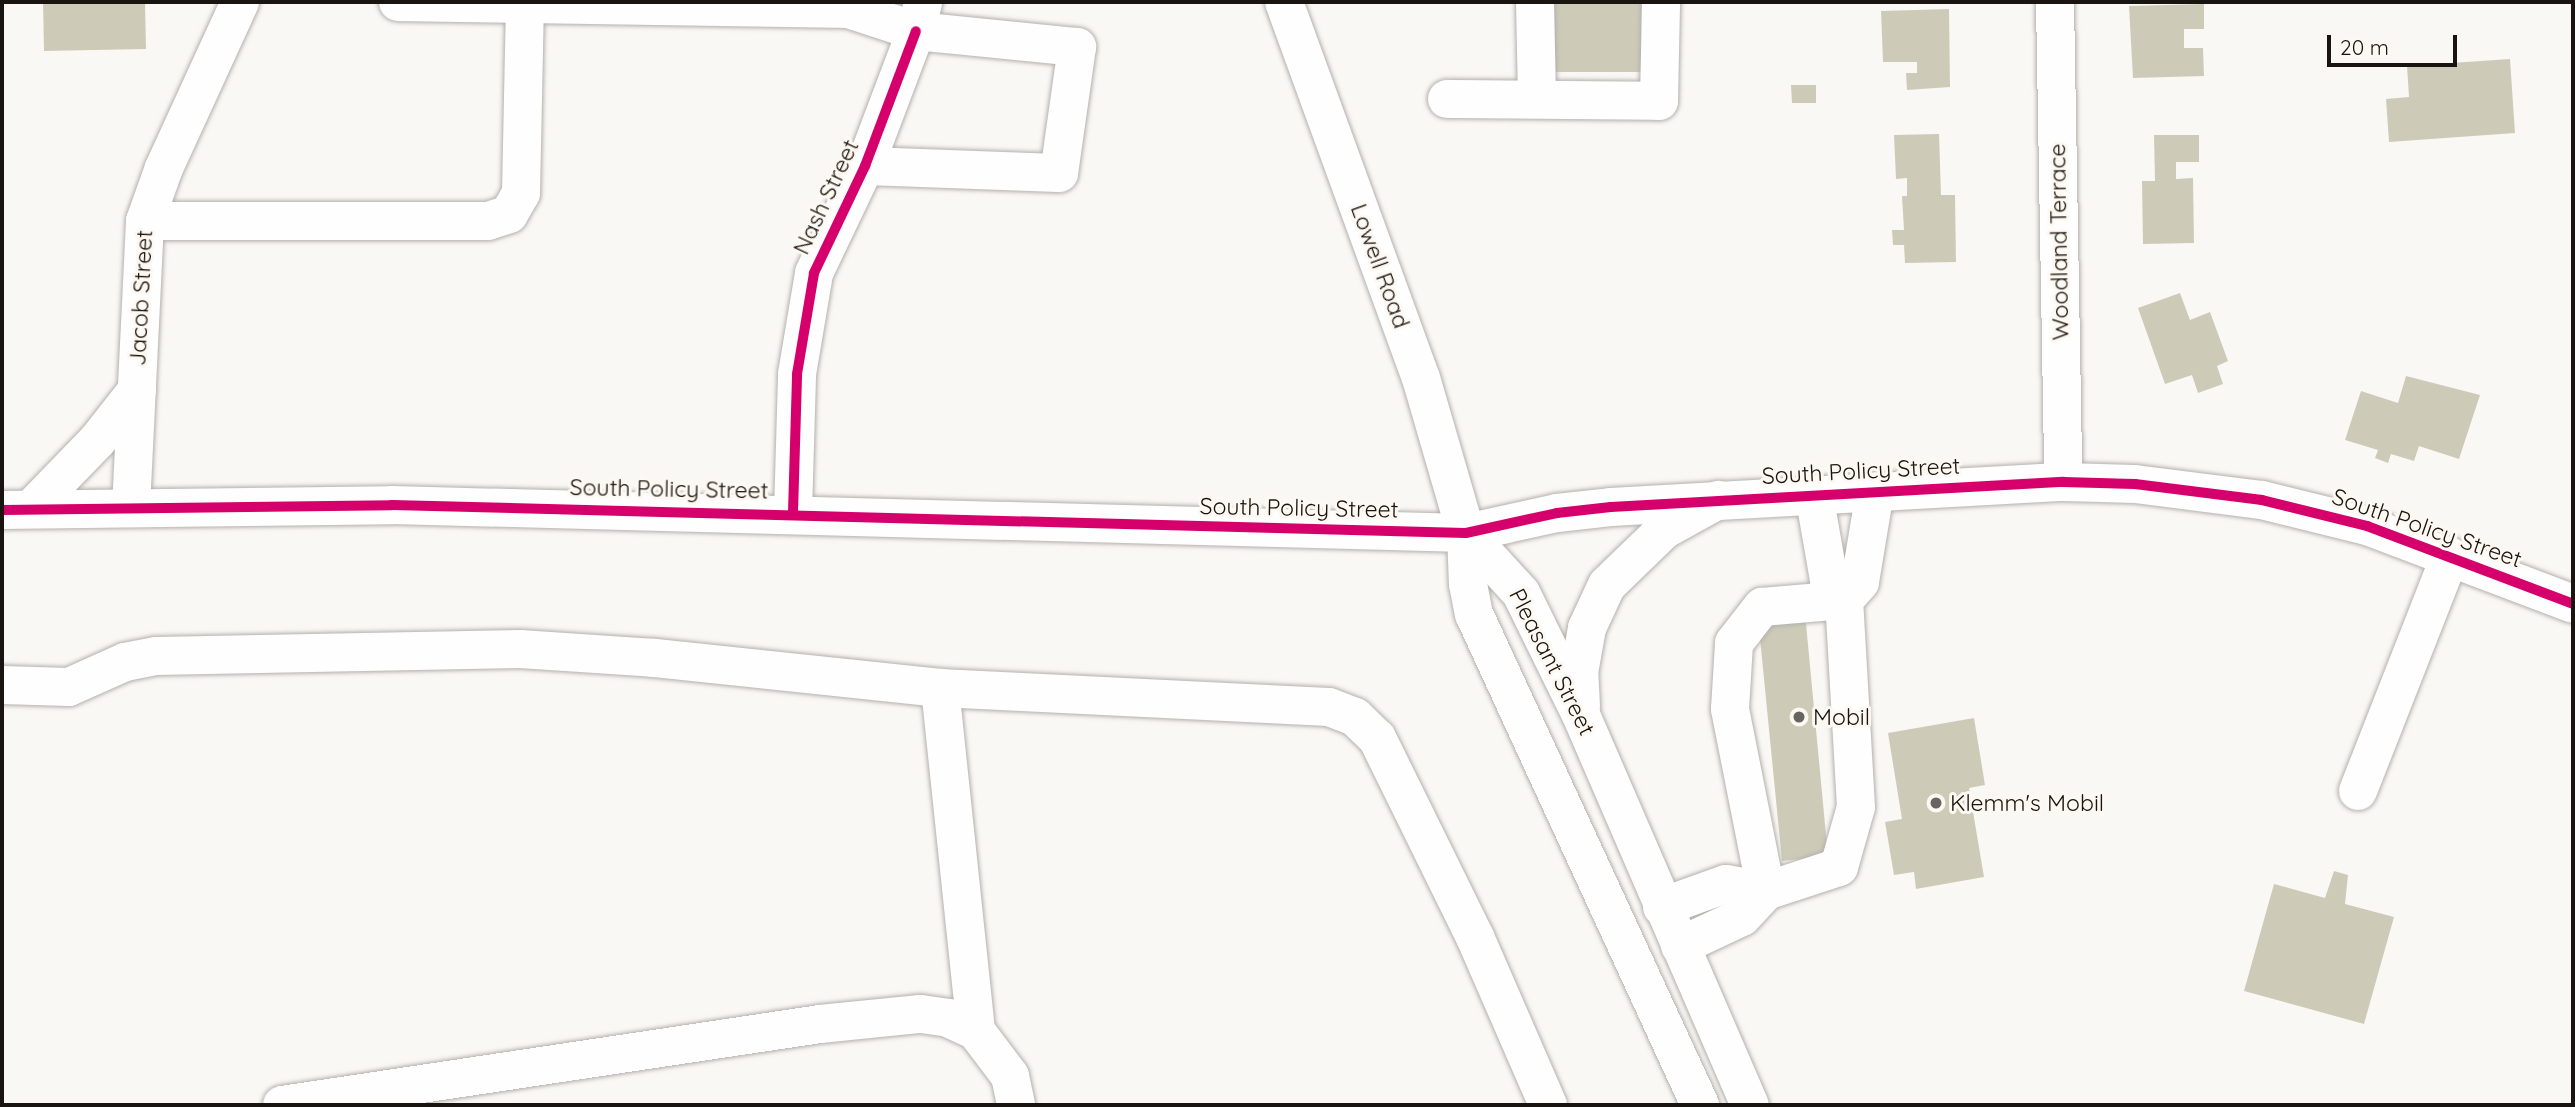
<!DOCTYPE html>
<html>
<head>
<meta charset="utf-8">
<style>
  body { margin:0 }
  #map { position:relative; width:2575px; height:1107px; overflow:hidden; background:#faf8f5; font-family:Quicksand,sans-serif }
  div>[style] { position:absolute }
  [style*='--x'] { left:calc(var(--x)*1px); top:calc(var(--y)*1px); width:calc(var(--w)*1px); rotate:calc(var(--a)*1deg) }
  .building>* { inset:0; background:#cdcbb8 }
  .roads { filter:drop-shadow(0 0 2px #b4b0ac) drop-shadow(0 0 2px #b4b0ac) }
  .minor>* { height:38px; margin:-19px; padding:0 19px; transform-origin:19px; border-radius:19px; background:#fefefe }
  .major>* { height:38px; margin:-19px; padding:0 19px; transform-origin:19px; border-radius:19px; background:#fefefe }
  .cycleway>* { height:10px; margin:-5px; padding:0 5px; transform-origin:5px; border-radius:5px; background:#d6006c }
  .dots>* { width:19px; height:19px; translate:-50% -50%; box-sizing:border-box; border:4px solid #fdf8f2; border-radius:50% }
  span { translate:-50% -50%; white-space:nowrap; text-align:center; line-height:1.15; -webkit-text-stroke:6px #fdf8f2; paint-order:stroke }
  .street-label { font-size:23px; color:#19140f }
  .poi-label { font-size:23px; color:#19140f }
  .left { translate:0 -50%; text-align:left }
  .frame { position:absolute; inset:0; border:4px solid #19140f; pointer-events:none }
  .scale { position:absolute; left:2327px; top:35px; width:130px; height:32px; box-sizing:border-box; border:4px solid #19140f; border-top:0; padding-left:9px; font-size:21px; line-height:24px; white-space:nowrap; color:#19140f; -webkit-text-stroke:5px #fdf8f2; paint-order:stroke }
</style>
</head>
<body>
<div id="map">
  <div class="building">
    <div style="clip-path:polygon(43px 2px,145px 2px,146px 49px,44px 51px)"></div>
    <div style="clip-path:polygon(1554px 2px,1641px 2px,1641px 72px,1555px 72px)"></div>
    <div style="clip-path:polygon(2204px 4px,2204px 29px,2184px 29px,2184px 48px,2203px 48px,2204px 76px,2133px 78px,2129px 6px)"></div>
    <div style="clip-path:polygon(1949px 9px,1950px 87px,1907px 90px,1906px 73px,1917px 73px,1917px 62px,1883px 62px,1881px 11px)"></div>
    <div style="clip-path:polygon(2510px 59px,2515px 133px,2389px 142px,2386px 99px,2409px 97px,2407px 66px)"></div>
    <div style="clip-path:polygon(1791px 85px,1816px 85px,1816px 103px,1792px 103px)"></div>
    <div style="clip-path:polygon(1939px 134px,1941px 195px,1955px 195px,1956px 262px,1905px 263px,1904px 245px,1893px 245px,1892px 230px,1904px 230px,1902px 196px,1907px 196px,1907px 178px,1896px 179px,1894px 135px)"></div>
    <div style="clip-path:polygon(2154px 135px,2199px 135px,2199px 162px,2176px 162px,2176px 179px,2193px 178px,2194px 243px,2143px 244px,2142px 181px,2155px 181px)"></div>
    <div style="clip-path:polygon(2180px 293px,2190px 320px,2210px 312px,2228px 361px,2217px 366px,2223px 384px,2198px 393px,2192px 375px,2165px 384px,2138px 308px)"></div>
    <div style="clip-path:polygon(2406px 376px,2480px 395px,2459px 459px,2419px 446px,2414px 461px,2391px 454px,2388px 463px,2375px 458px,2378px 450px,2345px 440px,2361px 391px,2398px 403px)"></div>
    <div style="clip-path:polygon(1805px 613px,1828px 856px,1782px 861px,1758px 618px)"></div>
    <div style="clip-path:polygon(1974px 718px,1985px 785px,1969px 788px,1984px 877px,1916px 889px,1914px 872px,1894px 875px,1885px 822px,1902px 819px,1888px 733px)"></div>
    <div style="clip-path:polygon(2334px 871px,2348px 875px,2345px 904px,2394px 917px,2364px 1024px,2244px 991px,2274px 884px,2325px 898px)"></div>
  </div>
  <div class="roads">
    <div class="minor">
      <div style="--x:398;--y:2;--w:450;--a:0.9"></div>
      <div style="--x:848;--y:9;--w:71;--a:17.9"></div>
      <div style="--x:916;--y:31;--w:162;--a:5.7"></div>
      <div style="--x:1077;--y:47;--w:127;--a:98.1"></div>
      <div style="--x:1059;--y:173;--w:194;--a:-177.9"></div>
      <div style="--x:1535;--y:2;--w:95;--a:88.8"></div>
      <div style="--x:2055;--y:2;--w:480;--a:89"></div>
      <div style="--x:1447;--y:99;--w:212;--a:0.5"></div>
      <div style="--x:1659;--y:101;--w:99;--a:-88.8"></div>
      <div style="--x:145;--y:221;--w:343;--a:0"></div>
      <div style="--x:488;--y:221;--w:22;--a:-18"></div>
      <div style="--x:509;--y:214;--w:24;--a:-60"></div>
      <div style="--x:521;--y:193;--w:188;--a:-88.8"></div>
      <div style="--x:131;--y:508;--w:287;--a:-87.2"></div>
      <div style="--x:145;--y:221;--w:56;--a:-70.3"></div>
      <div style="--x:164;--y:168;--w:183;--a:-65.4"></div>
      <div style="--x:31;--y:509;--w:95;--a:-45.9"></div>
      <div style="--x:97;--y:441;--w:65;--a:-51.9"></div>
      <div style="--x:2;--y:510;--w:390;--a:-0.7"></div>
      <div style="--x:392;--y:505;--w:1074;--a:1.49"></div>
      <div style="--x:1466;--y:533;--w:93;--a:-12.4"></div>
      <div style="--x:1557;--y:513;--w:54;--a:-6.3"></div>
      <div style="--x:1611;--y:507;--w:453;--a:-3.2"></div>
      <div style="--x:2063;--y:482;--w:72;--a:1.6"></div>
      <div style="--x:2135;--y:484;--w:128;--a:7.2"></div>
      <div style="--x:2262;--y:500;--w:108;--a:13.9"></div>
      <div style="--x:2367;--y:526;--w:220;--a:20.7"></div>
      <div style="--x:793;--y:512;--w:138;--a:-88.3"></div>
      <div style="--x:797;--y:374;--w:102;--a:-80.4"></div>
      <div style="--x:814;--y:273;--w:119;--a:-64.5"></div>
      <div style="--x:865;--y:166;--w:144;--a:-69.3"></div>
      <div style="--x:916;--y:31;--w:30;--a:-76"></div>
      <div style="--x:2;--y:685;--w:67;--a:1.7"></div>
      <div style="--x:69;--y:687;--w:61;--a:-24.1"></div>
      <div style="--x:125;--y:662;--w:32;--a:-11"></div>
      <div style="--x:156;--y:656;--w:364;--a:-1.1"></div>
      <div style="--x:520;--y:649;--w:135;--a:3.8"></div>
      <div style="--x:655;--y:658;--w:287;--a:6"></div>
      <div style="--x:940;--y:688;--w:389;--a:2.8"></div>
      <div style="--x:1329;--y:707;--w:28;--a:21"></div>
      <div style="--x:1355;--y:717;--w:30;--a:44"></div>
      <div style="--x:1377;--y:738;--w:222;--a:63.8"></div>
      <div style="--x:1475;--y:937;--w:183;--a:66.5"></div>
      <div style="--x:940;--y:688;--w:345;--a:84"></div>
      <div style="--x:2358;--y:791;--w:252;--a:-68.6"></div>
      <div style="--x:1766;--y:891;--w:186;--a:-101.2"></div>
      <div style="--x:1730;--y:709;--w:66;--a:-86.5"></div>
      <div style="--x:1734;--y:643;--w:46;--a:-52.1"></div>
      <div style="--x:1762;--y:607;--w:82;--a:-4.9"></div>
      <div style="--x:1844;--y:600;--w:24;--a:-48"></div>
      <div style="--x:1860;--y:582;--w:92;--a:-80.6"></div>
      <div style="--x:1662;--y:907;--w:68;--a:-19.8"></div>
      <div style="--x:1726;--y:884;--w:41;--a:9.9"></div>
      <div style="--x:1766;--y:891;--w:77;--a:-18.2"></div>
      <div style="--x:1839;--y:867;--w:62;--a:-74.2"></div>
      <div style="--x:1856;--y:807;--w:207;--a:-93.3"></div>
      <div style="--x:1844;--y:600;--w:25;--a:-127"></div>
      <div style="--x:1829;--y:580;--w:87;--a:-99.9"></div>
      <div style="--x:1680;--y:946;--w:68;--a:-25.1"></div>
      <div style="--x:1742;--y:917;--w:35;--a:-47"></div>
      <div style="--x:282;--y:1105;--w:544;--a:-8.56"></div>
      <div style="--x:820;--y:1024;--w:101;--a:-5.7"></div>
      <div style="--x:921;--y:1014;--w:27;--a:8"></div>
      <div style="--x:948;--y:1018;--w:31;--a:25"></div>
      <div style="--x:976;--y:1031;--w:56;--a:52.9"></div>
      <div style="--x:1010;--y:1076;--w:30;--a:78"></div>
    </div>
    <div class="major">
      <div style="--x:1284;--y:2;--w:400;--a:70"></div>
      <div style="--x:1421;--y:378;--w:161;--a:73.8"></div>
      <div style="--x:1466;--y:533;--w:51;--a:87.8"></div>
      <div style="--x:1468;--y:584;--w:31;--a:79"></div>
      <div style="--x:1474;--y:614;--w:541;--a:65.28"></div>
      <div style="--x:1466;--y:533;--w:81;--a:47.5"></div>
      <div style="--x:1521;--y:593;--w:136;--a:63.8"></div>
      <div style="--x:1581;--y:715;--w:425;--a:66.6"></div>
      <div style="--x:1581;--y:706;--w:33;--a:-93"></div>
      <div style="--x:1579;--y:673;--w:46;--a:-79.9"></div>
      <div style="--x:1587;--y:628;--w:47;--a:-65.1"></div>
      <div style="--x:1607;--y:585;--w:79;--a:-44"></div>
      <div style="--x:1664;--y:530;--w:62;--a:-29.1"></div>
    </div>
  </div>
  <div class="cycleway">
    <div style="--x:2;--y:510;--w:390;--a:-0.7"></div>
    <div style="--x:392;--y:505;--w:1074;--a:1.49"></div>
    <div style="--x:1466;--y:533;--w:93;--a:-12.4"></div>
    <div style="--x:1557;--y:513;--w:54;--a:-6.3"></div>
    <div style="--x:1611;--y:507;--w:453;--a:-3.2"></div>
    <div style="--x:2063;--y:482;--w:72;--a:1.6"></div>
    <div style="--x:2135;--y:484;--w:128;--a:7.2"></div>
    <div style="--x:2262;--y:500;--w:108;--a:13.9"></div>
    <div style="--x:2367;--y:526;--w:220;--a:20.7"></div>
    <div style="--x:793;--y:512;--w:138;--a:-88.3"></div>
    <div style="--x:797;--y:374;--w:102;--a:-80.4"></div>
    <div style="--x:814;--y:273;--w:119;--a:-64.5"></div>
    <div style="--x:865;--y:166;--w:144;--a:-69.3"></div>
  </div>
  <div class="dots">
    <div style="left:1799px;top:717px;background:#686460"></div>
    <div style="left:1936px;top:803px;background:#686460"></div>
  </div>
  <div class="street-label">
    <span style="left:826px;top:197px;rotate:-65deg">Nash Street</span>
    <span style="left:2059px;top:242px;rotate:-91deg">Woodland Terrace</span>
    <span style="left:1380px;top:266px;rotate:70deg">Lowell Road</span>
    <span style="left:141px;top:298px;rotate:-87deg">Jacob Street</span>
    <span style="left:1861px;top:471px;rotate:-3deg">South Policy Street</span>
    <span style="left:669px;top:489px;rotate:1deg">South Policy Street</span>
    <span style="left:1299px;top:508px;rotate:1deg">South Policy Street</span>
    <span style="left:2427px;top:528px;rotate:19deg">South Policy Street</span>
    <span style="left:1552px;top:662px;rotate:63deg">Pleasant Street</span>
  </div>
  <div class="poi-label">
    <span class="left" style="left:1813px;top:717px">Mobil</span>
    <span class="left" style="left:1950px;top:803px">Klemm's Mobil</span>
  </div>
  <div class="frame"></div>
  <div class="scale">20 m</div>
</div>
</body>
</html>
